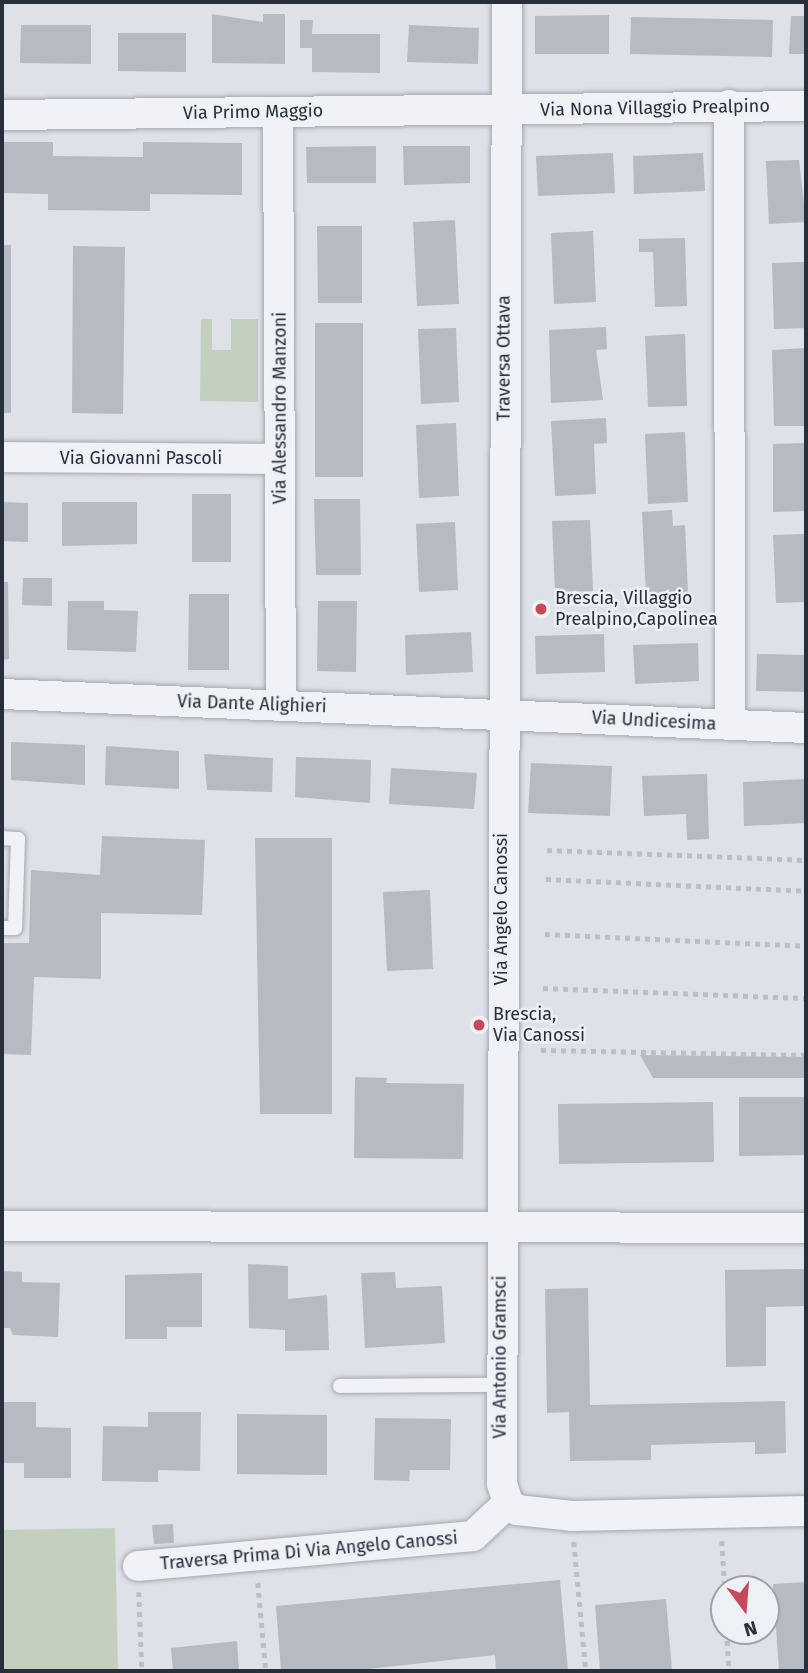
<!DOCTYPE html>
<html>
<head>
<meta charset="utf-8">
<style>
  body { margin:0 }
  #map { position:relative; width:808px; height:1673px; overflow:hidden; background:#dee1e7; font-family:"Fira Sans",sans-serif }
  div>[style] { position:absolute }
  [style*='--x'] { left:calc(var(--x)*1px); top:calc(var(--y)*1px); width:calc(var(--w)*1px); rotate:calc(var(--a)*1deg) }
  .green>* { inset:0; background:#c3d0c0 }
  .building>* { inset:0; background:#b5bac3 }
  .path>* { height:4.5px; margin-top:-2.25px; transform-origin:0; background:repeating-linear-gradient(90deg,#bcbfc5 0 5px,transparent 0 10px) }
  .roads { filter:drop-shadow(0 0 2px #a4a8b0) drop-shadow(0 0 2px #a4a8b0) }
  .lane>* { height:14px; margin:-7px; padding:0 7px; transform-origin:7px; border-radius:7px; background:#f0f2f5 }
  .street>* { height:30px; margin:-15px; padding:0 15px; transform-origin:15px; border-radius:15px; background:#f0f2f5 }
  .dots>* { width:19px; height:19px; translate:-50% -50%; box-sizing:border-box; border:4px solid #edf0f4; border-radius:50% }
  span { translate:-50% -50%; white-space:nowrap; text-align:center; line-height:1.15; -webkit-text-stroke:5px #edf0f4; paint-order:stroke }
  .street-label { font-size:18px; color:#282f3c }
  .poi-label { font-size:18px; color:#282f3c }
  .left { translate:0 -50%; text-align:left }
  .frame { position:absolute; inset:0; border:4px solid #282f3c; pointer-events:none }
  .north { position:absolute; left:710px; top:1575px; width:70px; height:70px; box-sizing:border-box; background:#edf0f4; border:2px solid #9ea3aa; border-radius:50%; rotate:164deg; font-size:19px; font-weight:700; line-height:28px; text-align:center; color:#282f3c }
  .north::after { content:''; display:block; margin:auto; width:24px; height:32px; background:#c54959; clip-path:polygon(50% 0,100% 100%,50% 72%,0 100%) }
</style>
</head>
<body>
<div id="map">
  <div class="green">
    <div style="clip-path:polygon(201px 319px,212px 319px,212px 350px,231px 350px,231px 319px,258px 319px,258px 402px,200px 401px)"></div>
    <div style="clip-path:polygon(115px 1528px,118px 1671px,2px 1671px,2px 1530px)"></div>
  </div>
  <div class="building">
    <div style="clip-path:polygon(212px 14px,263px 22px,263px 14px,285px 14px,285px 64px,212px 63px)"></div>
    <div style="clip-path:polygon(609px 15px,609px 54px,535px 54px,535px 16px)"></div>
    <div style="clip-path:polygon(791px 16px,806px 16px,806px 54px,789px 54px)"></div>
    <div style="clip-path:polygon(631px 17px,773px 20px,772px 57px,630px 54px)"></div>
    <div style="clip-path:polygon(300px 20px,313px 20px,312px 34px,380px 34px,380px 73px,312px 72px,312px 48px,300px 48px)"></div>
    <div style="clip-path:polygon(21px 25px,91px 25px,91px 64px,20px 63px)"></div>
    <div style="clip-path:polygon(409px 25px,479px 28px,478px 64px,407px 62px)"></div>
    <div style="clip-path:polygon(118px 33px,186px 33px,186px 72px,118px 71px)"></div>
    <div style="clip-path:polygon(2px 142px,53px 142px,53px 156px,143px 157px,143px 142px,242px 143px,242px 195px,150px 194px,150px 211px,48px 210px,48px 194px,2px 193px)"></div>
    <div style="clip-path:polygon(376px 146px,376px 183px,307px 183px,306px 147px)"></div>
    <div style="clip-path:polygon(403px 146px,470px 146px,470px 183px,404px 185px)"></div>
    <div style="clip-path:polygon(613px 153px,615px 193px,538px 196px,536px 156px)"></div>
    <div style="clip-path:polygon(703px 153px,705px 191px,634px 194px,633px 156px)"></div>
    <div style="clip-path:polygon(799px 160px,806px 222px,769px 224px,766px 161px)"></div>
    <div style="clip-path:polygon(455px 220px,459px 304px,417px 306px,413px 222px)"></div>
    <div style="clip-path:polygon(317px 226px,362px 226px,362px 303px,318px 303px)"></div>
    <div style="clip-path:polygon(593px 231px,596px 302px,554px 304px,551px 233px)"></div>
    <div style="clip-path:polygon(685px 238px,687px 306px,655px 307px,653px 252px,639px 252px,639px 239px)"></div>
    <div style="clip-path:polygon(2px 245px,11px 245px,11px 413px,2px 413px)"></div>
    <div style="clip-path:polygon(73px 246px,125px 247px,123px 414px,72px 413px)"></div>
    <div style="clip-path:polygon(806px 262px,806px 328px,774px 329px,772px 263px)"></div>
    <div style="clip-path:polygon(315px 323px,363px 323px,363px 477px,315px 477px)"></div>
    <div style="clip-path:polygon(606px 327px,607px 349px,596px 350px,603px 400px,551px 403px,549px 330px)"></div>
    <div style="clip-path:polygon(456px 328px,459px 402px,421px 404px,418px 329px)"></div>
    <div style="clip-path:polygon(685px 334px,687px 406px,648px 407px,645px 336px)"></div>
    <div style="clip-path:polygon(806px 348px,806px 426px,774px 426px,772px 350px)"></div>
    <div style="clip-path:polygon(606px 418px,607px 443px,594px 444px,596px 494px,555px 496px,551px 421px)"></div>
    <div style="clip-path:polygon(456px 423px,459px 496px,419px 498px,416px 425px)"></div>
    <div style="clip-path:polygon(685px 432px,688px 502px,648px 504px,645px 434px)"></div>
    <div style="clip-path:polygon(806px 443px,806px 511px,773px 512px,773px 444px)"></div>
    <div style="clip-path:polygon(192px 494px,231px 494px,231px 562px,192px 562px)"></div>
    <div style="clip-path:polygon(314px 499px,360px 499px,361px 575px,316px 575px)"></div>
    <div style="clip-path:polygon(2px 502px,28px 503px,28px 542px,2px 541px)"></div>
    <div style="clip-path:polygon(62px 502px,137px 502px,137px 544px,62px 546px)"></div>
    <div style="clip-path:polygon(672px 510px,673px 526px,685px 525px,688px 593px,646px 595px,642px 512px)"></div>
    <div style="clip-path:polygon(590px 520px,593px 591px,555px 592px,552px 521px)"></div>
    <div style="clip-path:polygon(455px 522px,458px 590px,419px 592px,416px 524px)"></div>
    <div style="clip-path:polygon(806px 534px,806px 602px,776px 603px,773px 535px)"></div>
    <div style="clip-path:polygon(23px 578px,52px 578px,52px 606px,22px 605px)"></div>
    <div style="clip-path:polygon(2px 582px,8px 582px,9px 659px,2px 660px)"></div>
    <div style="clip-path:polygon(189px 594px,229px 594px,229px 670px,188px 670px)"></div>
    <div style="clip-path:polygon(68px 601px,104px 601px,104px 610px,138px 611px,136px 652px,67px 650px)"></div>
    <div style="clip-path:polygon(318px 601px,357px 601px,356px 672px,317px 671px)"></div>
    <div style="clip-path:polygon(471px 632px,473px 672px,406px 675px,405px 635px)"></div>
    <div style="clip-path:polygon(604px 634px,605px 672px,536px 674px,535px 636px)"></div>
    <div style="clip-path:polygon(698px 643px,699px 681px,635px 684px,633px 645px)"></div>
    <div style="clip-path:polygon(757px 654px,806px 655px,806px 692px,756px 691px)"></div>
    <div style="clip-path:polygon(11px 742px,85px 745px,85px 785px,11px 780px)"></div>
    <div style="clip-path:polygon(106px 746px,179px 751px,179px 789px,105px 785px)"></div>
    <div style="clip-path:polygon(204px 754px,273px 758px,272px 792px,207px 790px)"></div>
    <div style="clip-path:polygon(296px 757px,371px 760px,370px 803px,295px 797px)"></div>
    <div style="clip-path:polygon(531px 763px,612px 766px,610px 816px,528px 813px)"></div>
    <div style="clip-path:polygon(391px 768px,477px 773px,474px 809px,389px 804px)"></div>
    <div style="clip-path:polygon(707px 774px,709px 839px,687px 840px,686px 814px,644px 816px,642px 776px)"></div>
    <div style="clip-path:polygon(806px 779px,806px 823px,744px 826px,743px 782px)"></div>
    <div style="clip-path:polygon(102px 836px,205px 840px,202px 915px,101px 913px,101px 979px,34px 977px,31px 1055px,2px 1054px,2px 943px,29px 943px,31px 870px,100px 875px)"></div>
    <div style="clip-path:polygon(255px 838px,332px 838px,332px 1114px,260px 1114px)"></div>
    <div style="clip-path:polygon(430px 890px,433px 969px,387px 971px,383px 892px)"></div>
    <div style="clip-path:polygon(640px 1055px,806px 1057px,806px 1078px,653px 1078px)"></div>
    <div style="clip-path:polygon(355px 1077px,387px 1078px,386px 1083px,464px 1084px,463px 1159px,354px 1158px)"></div>
    <div style="clip-path:polygon(739px 1097px,806px 1097px,806px 1155px,739px 1156px)"></div>
    <div style="clip-path:polygon(713px 1102px,714px 1162px,559px 1164px,558px 1104px)"></div>
    <div style="clip-path:polygon(248px 1264px,288px 1266px,288px 1299px,327px 1295px,329px 1350px,285px 1351px,285px 1330px,249px 1328px)"></div>
    <div style="clip-path:polygon(806px 1269px,806px 1306px,766px 1307px,766px 1366px,726px 1367px,725px 1270px)"></div>
    <div style="clip-path:polygon(2px 1271px,22px 1272px,22px 1282px,60px 1283px,58px 1337px,13px 1335px,10px 1328px,2px 1328px)"></div>
    <div style="clip-path:polygon(395px 1272px,396px 1288px,442px 1286px,445px 1343px,365px 1348px,361px 1273px)"></div>
    <div style="clip-path:polygon(202px 1273px,202px 1327px,167px 1327px,167px 1339px,125px 1339px,125px 1275px)"></div>
    <div style="clip-path:polygon(588px 1288px,590px 1405px,785px 1401px,786px 1453px,755px 1454px,755px 1442px,651px 1445px,651px 1460px,570px 1461px,569px 1412px,547px 1413px,545px 1289px)"></div>
    <div style="clip-path:polygon(2px 1402px,36px 1402px,36px 1427px,71px 1428px,71px 1478px,24px 1478px,24px 1463px,2px 1463px)"></div>
    <div style="clip-path:polygon(148px 1412px,201px 1412px,200px 1471px,158px 1470px,158px 1482px,102px 1481px,103px 1426px,148px 1427px)"></div>
    <div style="clip-path:polygon(237px 1414px,327px 1415px,327px 1475px,237px 1474px)"></div>
    <div style="clip-path:polygon(375px 1418px,451px 1419px,450px 1470px,410px 1470px,409px 1481px,374px 1480px)"></div>
    <div style="clip-path:polygon(173px 1524px,174px 1543px,154px 1544px,152px 1525px)"></div>
    <div style="clip-path:polygon(560px 1580px,568px 1671px,496px 1671px,495px 1655px,350px 1671px,281px 1671px,276px 1606px)"></div>
    <div style="clip-path:polygon(806px 1582px,806px 1671px,779px 1671px,773px 1584px)"></div>
    <div style="clip-path:polygon(666px 1599px,672px 1671px,600px 1671px,595px 1605px)"></div>
    <div style="clip-path:polygon(237px 1641px,239px 1671px,173px 1671px,171px 1648px)"></div>
  </div>
  <div class="path">
    <div style="--x:547;--y:850;--w:259;--a:2.2"></div>
    <div style="--x:546;--y:879;--w:260;--a:2.6"></div>
    <div style="--x:545;--y:934;--w:261;--a:2.6"></div>
    <div style="--x:543;--y:988;--w:263;--a:2.2"></div>
    <div style="--x:541;--y:1050;--w:265;--a:1.1"></div>
    <div style="--x:722;--y:1541;--w:48;--a:86.4"></div>
    <div style="--x:574;--y:1542;--w:130;--a:84.7"></div>
    <div style="--x:258;--y:1583;--w:88;--a:84.8"></div>
    <div style="--x:139;--y:1592;--w:79;--a:87.8"></div>
    <div style="--x:727;--y:1631;--w:40;--a:87.1"></div>
  </div>
  <div class="roads">
    <div class="lane">
      <div style="--x:2;--y:838;--w:16;--a:4"></div>
      <div style="--x:18;--y:839;--w:89;--a:91.9"></div>
      <div style="--x:15;--y:928;--w:13;--a:180"></div>
      <div style="--x:340;--y:1386;--w:159;--a:-0.4"></div>
    </div>
    <div class="street">
      <div style="--x:507;--y:2;--w:1482;--a:90.19"></div>
      <div style="--x:502;--y:1484;--w:20;--a:72"></div>
      <div style="--x:508;--y:1503;--w:11;--a:38"></div>
      <div style="--x:517;--y:1510;--w:55;--a:6.2"></div>
      <div style="--x:572;--y:1516;--w:234;--a:-1.2"></div>
      <div style="--x:729;--y:105;--w:619;--a:89.91"></div>
      <div style="--x:278;--y:112;--w:593;--a:89.71"></div>
      <div style="--x:2;--y:115;--w:804;--a:-0.64"></div>
      <div style="--x:2;--y:457;--w:278;--a:0.4"></div>
      <div style="--x:2;--y:694;--w:805;--a:2.42"></div>
      <div style="--x:2;--y:1226;--w:804;--a:0.14"></div>
      <div style="--x:138;--y:1566;--w:336;--a:-5.1"></div>
      <div style="--x:473;--y:1536;--w:48;--a:-43.3"></div>
    </div>
  </div>
  <div class="dots">
    <div style="left:541px;top:609px;background:#c54959"></div>
    <div style="left:479px;top:1025px;background:#c54959"></div>
  </div>
  <div class="street-label">
    <span style="left:655px;top:108px;rotate:-1deg">Via Nona Villaggio Prealpino</span>
    <span style="left:253px;top:112px;rotate:-1deg">Via Primo Maggio</span>
    <span style="left:504px;top:358px;rotate:-90deg">Traversa Ottava</span>
    <span style="left:280px;top:408px;rotate:-90deg">Via Alessandro Manzoni</span>
    <span style="left:141px;top:458px">Via Giovanni Pascoli</span>
    <span style="left:252px;top:704px;rotate:2deg">Via Dante Alighieri</span>
    <span style="left:654px;top:721px;rotate:3deg">Via Undicesima</span>
    <span style="left:501px;top:909px;rotate:-90deg">Via Angelo Canossi</span>
    <span style="left:500px;top:1357px;rotate:-90deg">Via Antonio Gramsci</span>
    <span style="left:309px;top:1551px;rotate:-5deg">Traversa Prima Di Via Angelo Canossi</span>
  </div>
  <div class="poi-label">
    <span class="left" style="left:555px;top:609px">Brescia, Villaggio<br>Prealpino,Capolinea</span>
    <span class="left" style="left:493px;top:1025px">Brescia,<br>Via Canossi</span>
  </div>
  <div class="frame"></div>
  <div class="north">N</div>
</div>
</body>
</html>
